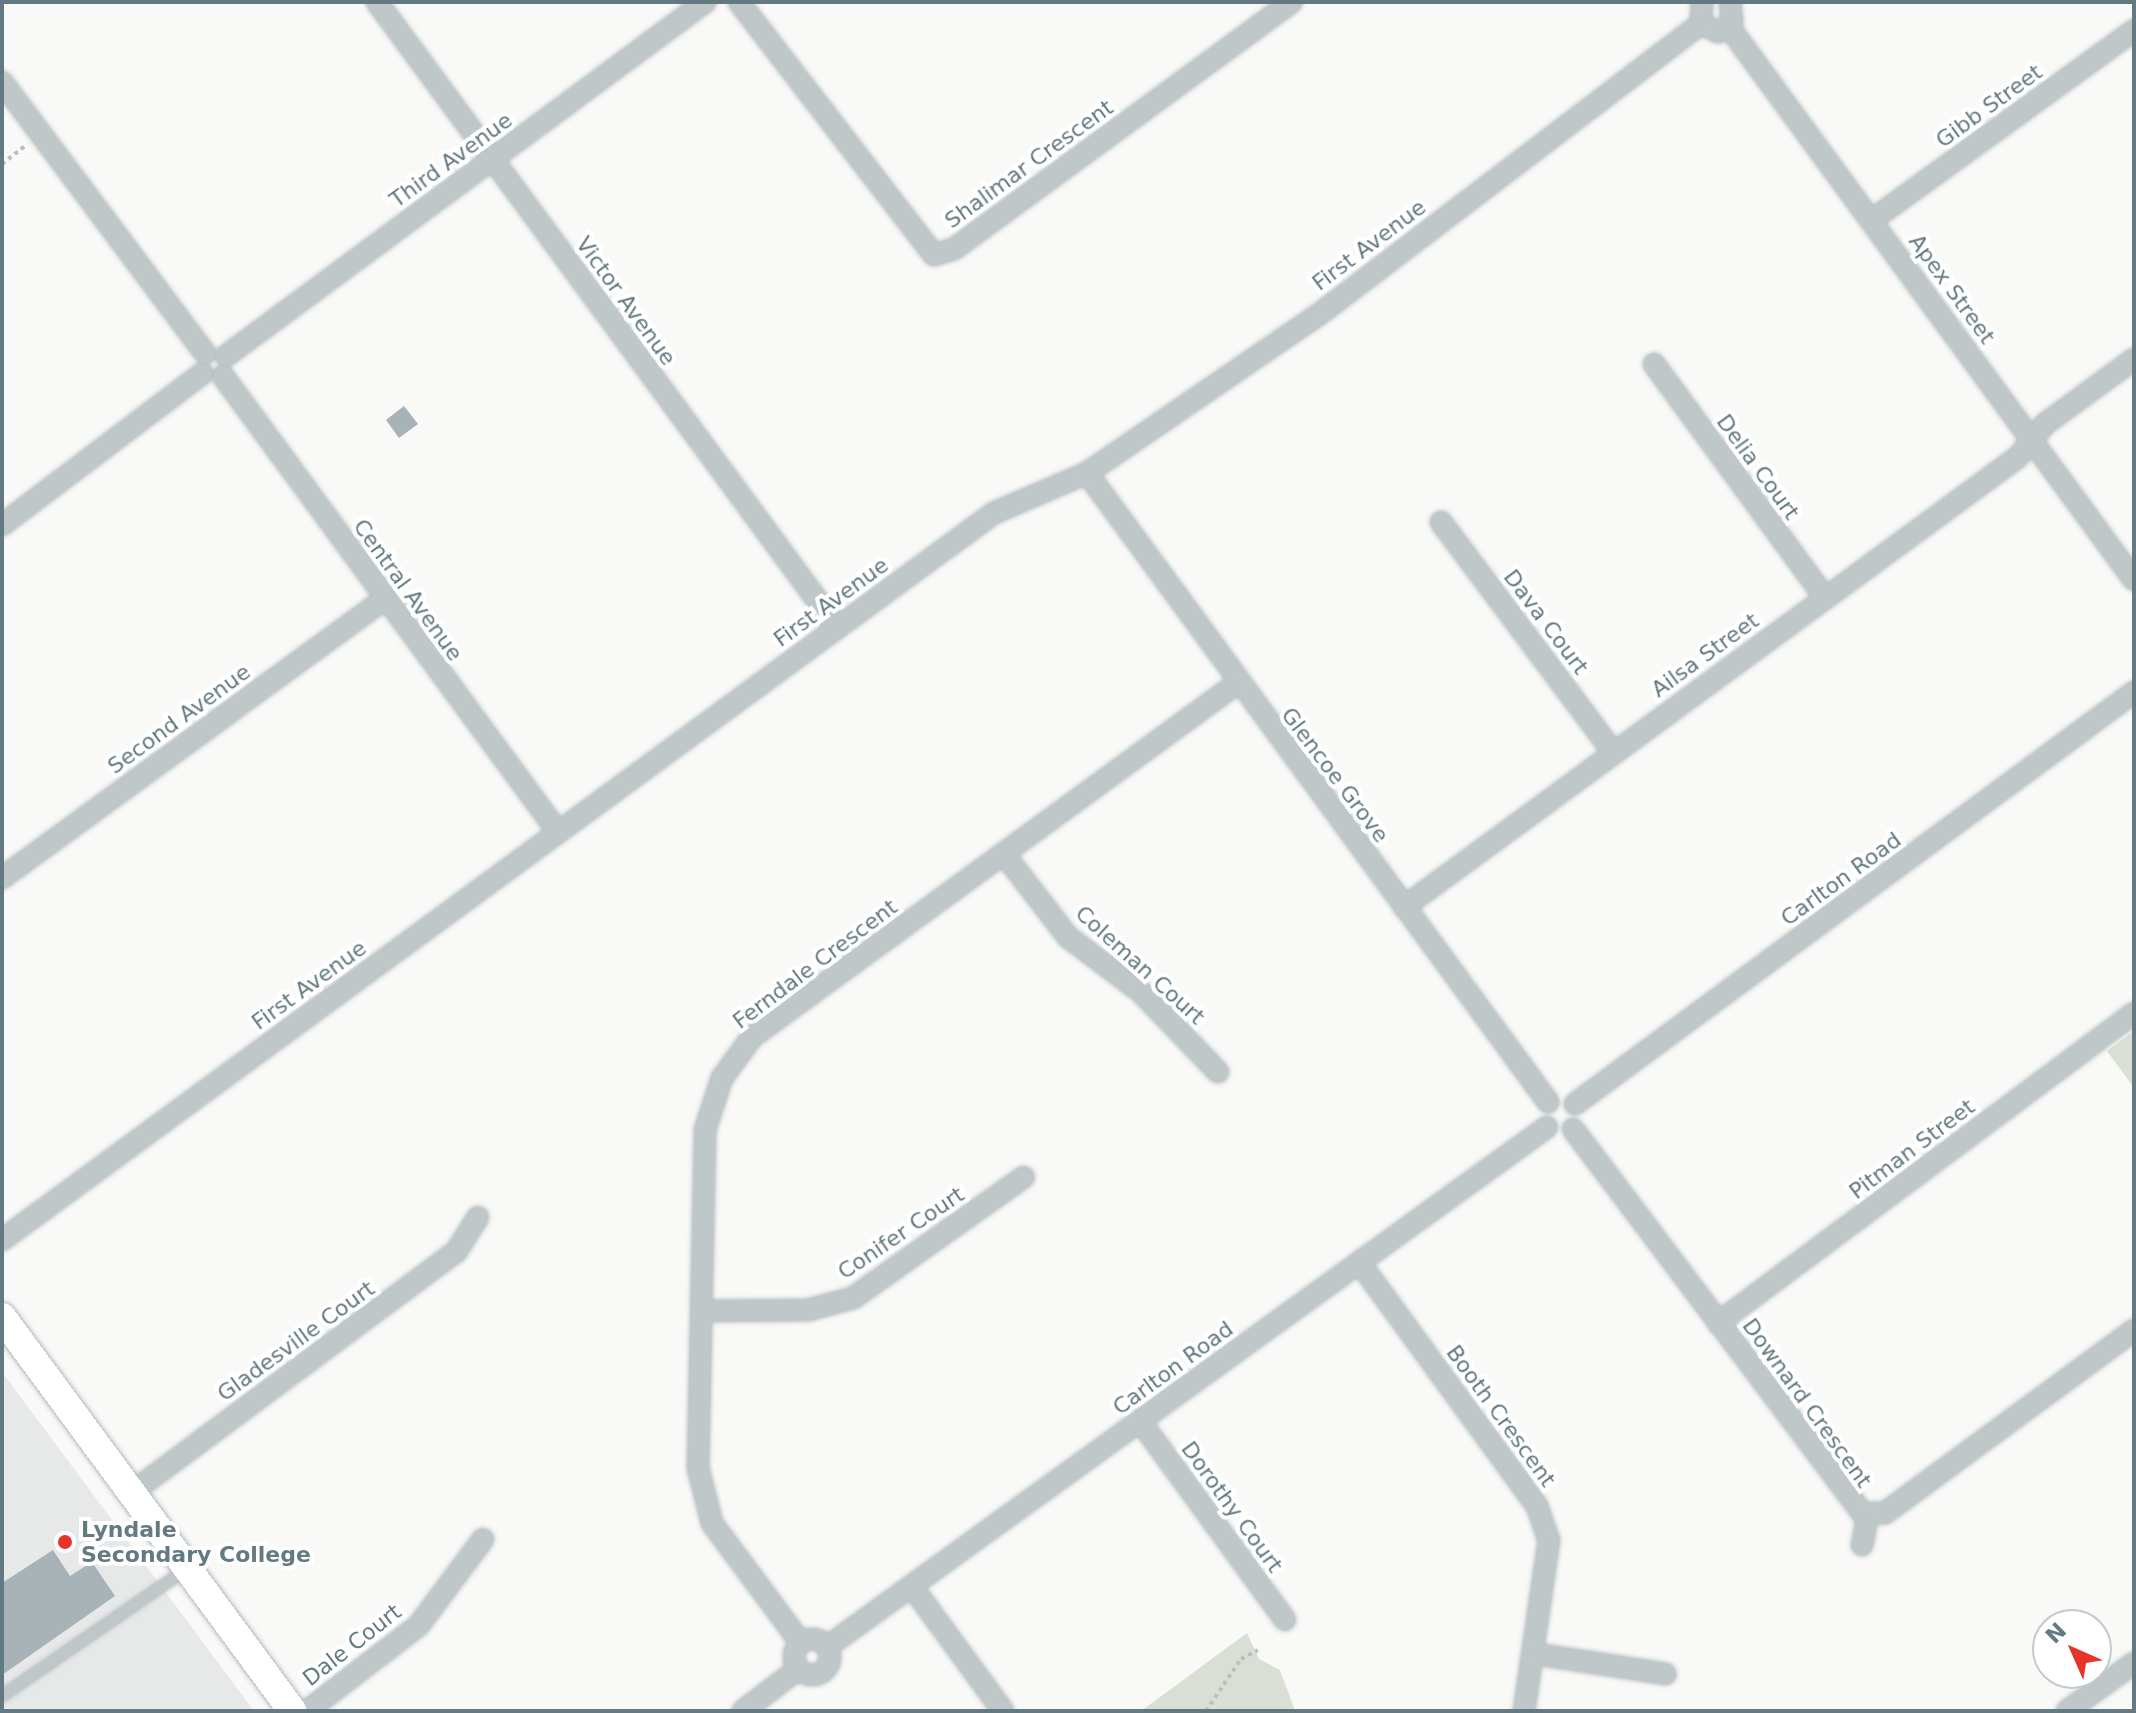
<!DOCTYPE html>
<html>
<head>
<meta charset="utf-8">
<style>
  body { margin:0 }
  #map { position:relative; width:2136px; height:1713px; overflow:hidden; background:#f9f9f7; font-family:"DejaVu Sans",sans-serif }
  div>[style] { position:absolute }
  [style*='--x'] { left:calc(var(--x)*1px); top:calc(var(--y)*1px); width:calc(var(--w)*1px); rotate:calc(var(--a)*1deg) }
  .built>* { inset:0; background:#e7e9e8 }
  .green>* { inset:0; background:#dadfd6 }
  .building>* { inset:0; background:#a7b3b7 }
  .path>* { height:4px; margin-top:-2px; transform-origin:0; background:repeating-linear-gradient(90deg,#babfc1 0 4px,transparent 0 8px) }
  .roads { filter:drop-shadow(0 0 2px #b2bbbe) drop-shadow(0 0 2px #b2bbbe) }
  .lane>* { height:10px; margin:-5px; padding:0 5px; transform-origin:5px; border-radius:5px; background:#c0c7c9 }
  .street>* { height:20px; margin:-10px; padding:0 10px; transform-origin:10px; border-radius:10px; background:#c0c7c9 }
  .street>.ring { margin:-10px; padding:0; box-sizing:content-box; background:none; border:20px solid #c0c7c9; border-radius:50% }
  .secondary>* { height:28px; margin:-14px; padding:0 14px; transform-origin:14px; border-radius:14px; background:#fff }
  .dots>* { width:22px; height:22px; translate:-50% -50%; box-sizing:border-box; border:4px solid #fff; border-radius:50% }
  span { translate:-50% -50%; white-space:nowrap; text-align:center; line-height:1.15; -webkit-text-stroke:8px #fff; paint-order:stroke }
  .street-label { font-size:22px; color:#647a83 }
  .poi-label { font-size:22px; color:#647a83; font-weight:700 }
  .left { translate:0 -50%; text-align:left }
  .frame { position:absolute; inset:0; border:4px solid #647a83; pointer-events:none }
  .north { position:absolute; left:2032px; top:1609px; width:80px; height:80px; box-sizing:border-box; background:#fff; border:2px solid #c1cacd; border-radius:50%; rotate:315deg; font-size:22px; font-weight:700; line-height:32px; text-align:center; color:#647a83 }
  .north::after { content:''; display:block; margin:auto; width:28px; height:36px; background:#e83428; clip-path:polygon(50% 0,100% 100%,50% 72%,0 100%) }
</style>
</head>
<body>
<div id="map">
  <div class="built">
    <div style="clip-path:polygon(2px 1372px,254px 1711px,2px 1711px)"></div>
  </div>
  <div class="green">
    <div style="clip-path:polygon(2134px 1031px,2134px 1088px,2107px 1051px)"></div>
    <div style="clip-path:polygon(1247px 1633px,1259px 1659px,1280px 1670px,1295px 1711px,1141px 1711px)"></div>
  </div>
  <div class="building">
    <div style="clip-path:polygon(404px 406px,418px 424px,399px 438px,386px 420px)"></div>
    <div style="clip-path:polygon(53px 1550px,70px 1576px,92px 1562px,115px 1596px,2px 1675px,2px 1583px)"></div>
  </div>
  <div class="path">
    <div style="--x:2;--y:164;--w:29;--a:-38"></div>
    <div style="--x:1206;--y:1711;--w:63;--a:-56.1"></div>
    <div style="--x:1241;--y:1659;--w:19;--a:-28"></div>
  </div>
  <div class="roads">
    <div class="lane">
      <div style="--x:2;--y:1696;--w:222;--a:-34.5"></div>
    </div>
    <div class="street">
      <div style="--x:377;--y:2;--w:776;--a:53.65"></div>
      <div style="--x:739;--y:2;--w:319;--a:52.4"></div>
      <div style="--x:934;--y:255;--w:21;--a:-17"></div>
      <div style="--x:954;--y:249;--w:418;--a:-36.2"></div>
      <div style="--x:1702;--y:2;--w:22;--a:93"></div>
      <div style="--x:1701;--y:24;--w:19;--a:25"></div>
      <div style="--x:1718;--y:32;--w:17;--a:-33"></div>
      <div style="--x:1732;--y:23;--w:21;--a:-95"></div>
      <div style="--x:1729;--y:27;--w:685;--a:53.78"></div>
      <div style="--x:2;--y:82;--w:339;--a:53.2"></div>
      <div style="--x:1872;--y:220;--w:324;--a:-35.9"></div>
      <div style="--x:226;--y:356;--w:596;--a:-36.47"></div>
      <div style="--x:1654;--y:364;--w:290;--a:53.8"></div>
      <div style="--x:223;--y:376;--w:566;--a:53.7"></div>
      <div style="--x:1087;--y:473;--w:780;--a:53.76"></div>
      <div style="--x:1441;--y:522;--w:287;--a:53.2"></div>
      <div style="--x:2;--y:525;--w:251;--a:-37.1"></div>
      <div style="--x:1004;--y:854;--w:105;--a:52.4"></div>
      <div style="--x:1068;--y:937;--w:91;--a:37"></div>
      <div style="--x:1141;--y:992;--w:111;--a:46.1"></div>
      <div style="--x:2;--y:878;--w:473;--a:-36.1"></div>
      <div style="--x:1404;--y:907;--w:761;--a:-36.24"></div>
      <div style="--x:2018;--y:457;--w:43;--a:-50.7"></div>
      <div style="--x:2045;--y:424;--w:110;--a:-36.1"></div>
      <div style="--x:1575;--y:1104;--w:694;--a:-36.39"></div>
      <div style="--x:1573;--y:1129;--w:481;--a:53"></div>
      <div style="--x:1862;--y:1513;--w:23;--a:0"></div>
      <div style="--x:1885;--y:1513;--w:309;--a:-36.3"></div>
      <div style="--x:2;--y:1240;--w:1230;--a:-36.24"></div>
      <div style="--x:994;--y:513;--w:101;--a:-23.3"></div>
      <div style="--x:1087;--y:473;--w:288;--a:-34.4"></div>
      <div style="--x:1325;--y:310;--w:472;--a:-37.3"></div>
      <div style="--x:1359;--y:1262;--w:302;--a:53.9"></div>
      <div style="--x:1537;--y:1506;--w:36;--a:71"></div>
      <div style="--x:1549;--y:1540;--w:173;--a:98.3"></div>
      <div style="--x:702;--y:1311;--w:106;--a:-0.5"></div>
      <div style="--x:808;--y:1310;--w:47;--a:-14.9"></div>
      <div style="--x:853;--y:1298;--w:209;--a:-35.3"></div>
      <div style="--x:1718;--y:1323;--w:519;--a:-36.69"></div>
      <div style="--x:1140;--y:1421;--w:246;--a:53.9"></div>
      <div style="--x:131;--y:1493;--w:405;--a:-36.6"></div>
      <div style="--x:456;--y:1252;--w:41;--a:-57.8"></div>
      <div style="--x:1862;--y:1545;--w:31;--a:-79"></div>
      <div style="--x:913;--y:1588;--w:152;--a:53.8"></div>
      <div class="ring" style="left:794px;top:1639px;width:16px;height:16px"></div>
      <div style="--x:801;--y:1643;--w:149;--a:-126.6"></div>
      <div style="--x:712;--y:1523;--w:57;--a:-104.3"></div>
      <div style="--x:698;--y:1468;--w:338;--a:-88.8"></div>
      <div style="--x:705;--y:1130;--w:55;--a:-71.9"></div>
      <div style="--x:722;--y:1078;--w:51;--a:-53.8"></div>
      <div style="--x:752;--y:1037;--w:599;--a:-36.1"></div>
      <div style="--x:827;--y:1647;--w:888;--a:-35.84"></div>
      <div style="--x:1535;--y:1654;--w:132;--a:8.7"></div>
      <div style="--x:307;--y:1711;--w:141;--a:-37.5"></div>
      <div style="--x:419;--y:1625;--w:107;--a:-53.3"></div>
      <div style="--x:743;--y:1711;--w:69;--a:-37.4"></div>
      <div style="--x:2067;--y:1711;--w:82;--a:-35.6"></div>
    </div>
    <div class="secondary">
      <div style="--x:2;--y:1317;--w:489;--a:53.6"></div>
    </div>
  </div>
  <div class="dots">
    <div style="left:65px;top:1542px;background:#e83428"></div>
  </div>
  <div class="street-label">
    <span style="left:1989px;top:106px;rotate:-36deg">Gibb Street</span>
    <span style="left:451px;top:160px;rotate:-36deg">Third Avenue</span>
    <span style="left:1029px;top:164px;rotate:-36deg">Shalimar Crescent</span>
    <span style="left:1369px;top:245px;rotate:-37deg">First Avenue</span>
    <span style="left:1952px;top:289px;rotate:54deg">Apex Street</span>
    <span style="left:626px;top:301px;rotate:54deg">Victor Avenue</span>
    <span style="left:1758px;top:467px;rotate:54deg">Delia Court</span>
    <span style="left:408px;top:590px;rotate:54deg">Central Avenue</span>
    <span style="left:831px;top:602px;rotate:-36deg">First Avenue</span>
    <span style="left:1546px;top:622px;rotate:53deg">Dava Court</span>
    <span style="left:1705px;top:655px;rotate:-36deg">Ailsa Street</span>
    <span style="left:179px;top:719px;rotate:-36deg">Second Avenue</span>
    <span style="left:1335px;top:775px;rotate:53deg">Glencoe Grove</span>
    <span style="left:1841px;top:879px;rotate:-36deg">Carlton Road</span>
    <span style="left:815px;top:964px;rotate:-37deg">Ferndale Crescent</span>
    <span style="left:1140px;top:965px;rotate:42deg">Coleman Court</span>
    <span style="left:309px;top:985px;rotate:-36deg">First Avenue</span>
    <span style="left:1912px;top:1149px;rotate:-37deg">Pitman Street</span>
    <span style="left:901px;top:1233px;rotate:-34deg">Conifer Court</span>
    <span style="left:296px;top:1341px;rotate:-36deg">Gladesville Court</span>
    <span style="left:1173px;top:1368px;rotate:-36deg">Carlton Road</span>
    <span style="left:1807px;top:1403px;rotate:54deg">Downard Crescent</span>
    <span style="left:1501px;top:1416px;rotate:54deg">Booth Crescent</span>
    <span style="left:1232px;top:1507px;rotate:54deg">Dorothy Court</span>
    <span style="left:352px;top:1645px;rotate:-38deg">Dale Court</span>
  </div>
  <div class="poi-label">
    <span class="left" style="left:81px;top:1542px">Lyndale<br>Secondary College</span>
  </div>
  <div class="frame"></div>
  <div class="north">N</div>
</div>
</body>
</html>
